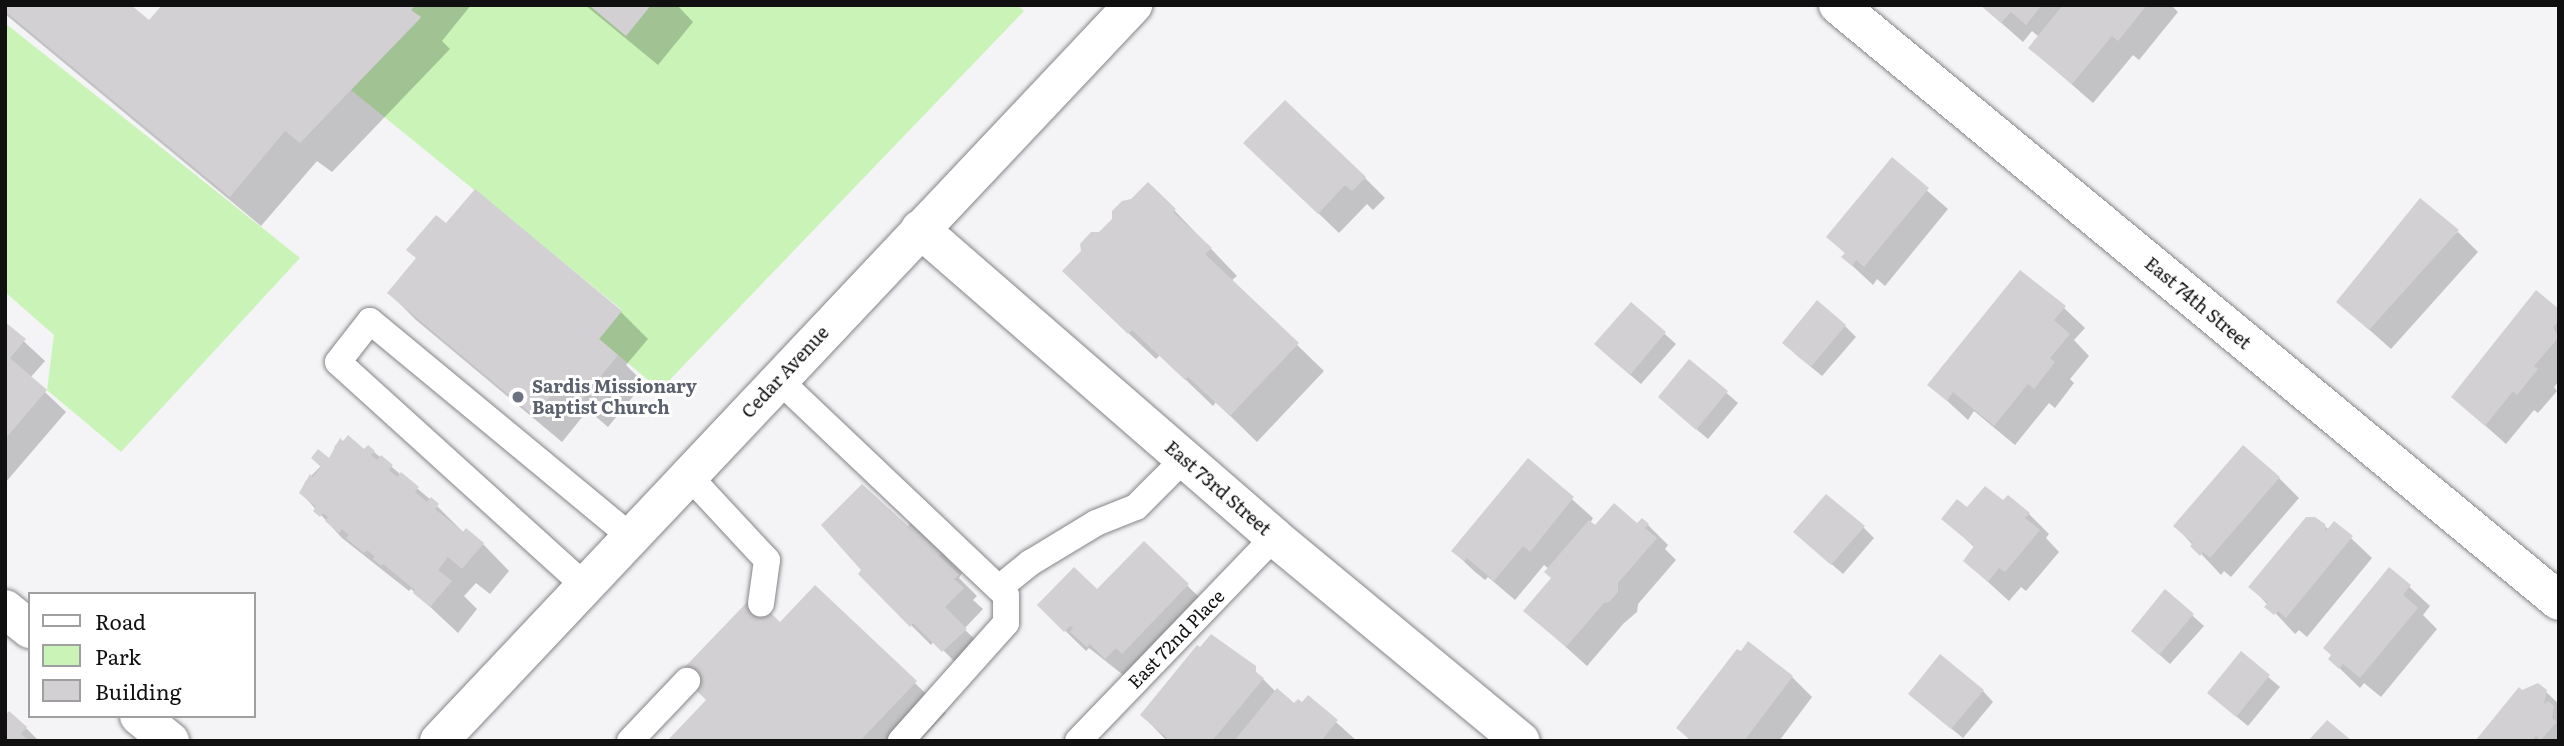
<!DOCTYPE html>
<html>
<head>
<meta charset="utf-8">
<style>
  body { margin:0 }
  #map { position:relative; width:2564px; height:746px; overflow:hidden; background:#f4f4f7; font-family:Literata,serif }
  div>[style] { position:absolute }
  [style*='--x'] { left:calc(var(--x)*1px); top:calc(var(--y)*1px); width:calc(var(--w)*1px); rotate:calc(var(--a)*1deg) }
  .green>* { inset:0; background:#caf3b8 }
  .shadow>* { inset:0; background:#0003 }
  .building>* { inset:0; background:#d2d0d3 }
  .roads { filter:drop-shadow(0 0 2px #858588) drop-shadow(0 0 2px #858588) }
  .lane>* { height:26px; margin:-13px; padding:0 13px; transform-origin:13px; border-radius:13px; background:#fff }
  .street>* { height:38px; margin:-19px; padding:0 19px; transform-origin:19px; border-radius:19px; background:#fff }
  .secondary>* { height:38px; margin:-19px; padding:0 19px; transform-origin:19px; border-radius:19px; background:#fff }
  .dots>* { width:19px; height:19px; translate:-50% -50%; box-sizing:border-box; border:4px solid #fff; border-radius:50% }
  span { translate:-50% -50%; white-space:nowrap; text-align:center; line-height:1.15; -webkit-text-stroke:6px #fff; paint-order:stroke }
  .street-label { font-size:18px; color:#101011 }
  .worship-label { font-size:18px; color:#5b616d; font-weight:700 }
  .left { translate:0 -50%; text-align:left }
  .frame { position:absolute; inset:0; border:7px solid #101011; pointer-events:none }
  .legend { position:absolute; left:28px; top:592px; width:228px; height:126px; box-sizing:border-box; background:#fff; border:2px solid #9f9fa0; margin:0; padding:9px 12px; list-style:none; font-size:21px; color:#101011 }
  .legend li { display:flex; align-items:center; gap:14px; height:35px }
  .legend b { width:35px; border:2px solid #9f9fa0 }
</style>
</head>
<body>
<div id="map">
  <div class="green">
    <div style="clip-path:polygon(415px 5px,589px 5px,626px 36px,651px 5px,1018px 5px,1024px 11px,660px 390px,599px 339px,622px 310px,351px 90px,421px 18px,411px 10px)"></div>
    <div style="clip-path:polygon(5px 23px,300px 258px,121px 452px,47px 390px,54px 335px,5px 292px)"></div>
  </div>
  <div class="shadow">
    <div style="clip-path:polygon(5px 5px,149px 23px,164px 5px,471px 5px,442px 41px,450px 49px,332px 172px,317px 161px,261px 226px,5px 14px)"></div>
    <div style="clip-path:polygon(585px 5px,677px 5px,693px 22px,658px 65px)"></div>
    <div style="clip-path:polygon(1981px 5px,2171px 5px,2178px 12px,2139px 60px,2133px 55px,2093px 103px,2030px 48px,2039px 37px,2032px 31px,2023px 42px)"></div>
    <div style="clip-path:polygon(1892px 160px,1948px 209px,1885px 286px,1877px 279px,1873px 285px,1843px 257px,1846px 254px,1829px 237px)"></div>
    <div style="clip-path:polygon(1266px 163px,1365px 178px,1385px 198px,1373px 210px,1367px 204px,1339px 233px)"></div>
    <div style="clip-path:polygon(1174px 210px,1237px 276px,1231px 281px,1324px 371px,1257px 442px,1216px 402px,1213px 406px,1160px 355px,1156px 359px,1091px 298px,1100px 234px)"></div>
    <div style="clip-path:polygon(2458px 232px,2478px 252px,2391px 349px,2338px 302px)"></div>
    <div style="clip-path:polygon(389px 293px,621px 312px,648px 339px,626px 365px,644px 383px,608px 427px,588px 410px,562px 442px,416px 320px)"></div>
    <div style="clip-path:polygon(1631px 304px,1676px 344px,1641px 384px,1607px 355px)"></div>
    <div style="clip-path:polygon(2064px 308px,2085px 328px,2074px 340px,2089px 356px,2070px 379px,2074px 383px,2055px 408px,2049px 403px,2015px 445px,1974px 411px,1968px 420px,1930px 385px)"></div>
    <div style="clip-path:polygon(2559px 311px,2559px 381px,2554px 387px,2557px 391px,2538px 413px,2534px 410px,2506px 444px,2453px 397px)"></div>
    <div style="clip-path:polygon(5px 324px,45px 361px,30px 378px,66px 412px,5px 483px)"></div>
    <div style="clip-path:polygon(1845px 326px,1856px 337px,1822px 376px,1794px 353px)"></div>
    <div style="clip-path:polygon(1690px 361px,1738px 403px,1708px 439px,1671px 408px)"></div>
    <div style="clip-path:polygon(340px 441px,364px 452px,368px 447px,431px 500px,464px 533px,483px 544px,509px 571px,490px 594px,476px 583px,464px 596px,477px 609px,458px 633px,411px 589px,409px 591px,342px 538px,301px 493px,305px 482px,337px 450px,334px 447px)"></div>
    <div style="clip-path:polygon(1528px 460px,1593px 518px,1590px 523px,1595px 527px,1648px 525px,1668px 545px,1665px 549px,1676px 560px,1638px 604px,1637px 612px,1624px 623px,1587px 666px,1525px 610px,1553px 579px,1549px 569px,1544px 565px,1515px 600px,1488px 577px,1485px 580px,1474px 571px,1453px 551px)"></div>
    <div style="clip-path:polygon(2279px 478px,2299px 498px,2231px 577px,2224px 571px,2221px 575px,2175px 526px)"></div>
    <div style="clip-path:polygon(2004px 503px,2029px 514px,2049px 534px,2046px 538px,2059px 552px,2026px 591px,2021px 587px,2009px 601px,1965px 561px,1975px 548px,1943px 518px)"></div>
    <div style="clip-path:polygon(912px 523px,962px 573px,959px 578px,977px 596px,973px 600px,983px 609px,964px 629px,986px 650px,964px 671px,934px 641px,931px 645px,860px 574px)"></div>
    <div style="clip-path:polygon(2335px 523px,2372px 558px,2307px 637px,2299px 630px,2295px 634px,2251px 587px,2324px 525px,2329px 530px)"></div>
    <div style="clip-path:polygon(1863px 527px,1874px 538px,1843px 574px,1806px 542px)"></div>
    <div style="clip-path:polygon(1144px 543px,1208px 606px,1127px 678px,1089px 648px,1086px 651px,1039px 605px,1097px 592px)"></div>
    <div style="clip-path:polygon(2390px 569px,2430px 606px,2423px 615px,2437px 629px,2381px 697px,2364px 683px,2360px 688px,2330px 659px)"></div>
    <div style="clip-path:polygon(815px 587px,946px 713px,920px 741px,669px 741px)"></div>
    <div style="clip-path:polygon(2166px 592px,2204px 626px,2170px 664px,2144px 641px)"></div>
    <div style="clip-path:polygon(2241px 654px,2280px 687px,2248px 726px,2220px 703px)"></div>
    <div style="clip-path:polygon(1239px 655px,1276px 692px,1295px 705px,1302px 705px,1308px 697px,1357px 741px,1167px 741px,1142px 715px)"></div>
    <div style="clip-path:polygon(1792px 677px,1812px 697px,1779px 741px,1691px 741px,1678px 728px)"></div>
    <div style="clip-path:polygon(1983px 691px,1993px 702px,1963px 738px,1921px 704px)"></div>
    <div style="clip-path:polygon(2522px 692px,2546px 692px,2559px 704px,2559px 741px,2478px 741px)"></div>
    <div style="clip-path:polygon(9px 714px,26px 728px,39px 741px,5px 741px)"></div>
  </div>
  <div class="building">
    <div style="clip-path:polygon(5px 5px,131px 5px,149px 20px,162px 5px,415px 5px,411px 10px,421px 17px,300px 143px,285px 131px,230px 197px,5px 11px)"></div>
    <div style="clip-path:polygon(589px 5px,651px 5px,626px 36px)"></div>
    <div style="clip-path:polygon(1980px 5px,2042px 5px,2026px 25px,2011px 12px,2001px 23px)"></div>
    <div style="clip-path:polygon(2063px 5px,2147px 5px,2118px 41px,2112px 36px,2072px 84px,2028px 48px)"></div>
    <div style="clip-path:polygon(1285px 100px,1366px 177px,1352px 191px,1345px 185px,1318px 214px,1243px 143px)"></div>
    <div style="clip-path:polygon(1892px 157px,1929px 188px,1864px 267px,1856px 260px,1852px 266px,1841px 257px,1845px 253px,1826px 237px)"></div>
    <div style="clip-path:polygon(1148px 182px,1176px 209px,1173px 212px,1212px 248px,1205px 254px,1299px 343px,1230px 416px,1188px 377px,1185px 380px,1132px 330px,1128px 334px,1062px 271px,1081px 251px,1080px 244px,1091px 232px,1099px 232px,1112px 219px,1112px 211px,1122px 201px,1131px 199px)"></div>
    <div style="clip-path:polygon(475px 189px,622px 311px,599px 339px,618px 355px,580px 402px,560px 385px,534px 416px,387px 293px,416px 258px,406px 250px,436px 215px,446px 223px)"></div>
    <div style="clip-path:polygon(2420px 198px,2459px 230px,2369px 330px,2336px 302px)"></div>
    <div style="clip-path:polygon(2020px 270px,2066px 306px,2054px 320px,2070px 334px,2050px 358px,2055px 362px,2034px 389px,2028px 384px,1994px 426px,1953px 392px,1947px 401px,1927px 385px)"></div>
    <div style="clip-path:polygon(2536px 290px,2559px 309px,2559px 321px,2553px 327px,2559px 337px,2534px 366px,2538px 369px,2517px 395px,2513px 391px,2485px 426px,2451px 397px)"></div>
    <div style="clip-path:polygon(1817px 300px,1846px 325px,1811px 367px,1782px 343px)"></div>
    <div style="clip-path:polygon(1631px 302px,1666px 332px,1630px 375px,1594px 344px)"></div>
    <div style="clip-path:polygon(5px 322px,26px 339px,10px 358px,47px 390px,5px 439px)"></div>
    <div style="clip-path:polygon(1689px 359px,1728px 391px,1696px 430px,1658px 397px)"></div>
    <div style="clip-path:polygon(348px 435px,364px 449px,368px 445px,375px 451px,371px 455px,377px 460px,381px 455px,393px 465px,389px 470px,397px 477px,401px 472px,419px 487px,415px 492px,427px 502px,431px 497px,439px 504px,435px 509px,463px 532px,466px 528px,484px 543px,462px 569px,448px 557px,438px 570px,452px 581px,430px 607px,413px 593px,415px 590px,383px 564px,381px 566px,373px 559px,375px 557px,367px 550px,364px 553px,346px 538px,349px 535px,342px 529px,339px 533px,325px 521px,328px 517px,323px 513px,320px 517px,313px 511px,316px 507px,299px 493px,310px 474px,313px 477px,321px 467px,311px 458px,318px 449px,329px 458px,340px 438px,343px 441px)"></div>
    <div style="clip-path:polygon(2243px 445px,2280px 477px,2210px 558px,2203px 552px,2200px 556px,2190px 546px,2193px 543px,2173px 526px)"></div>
    <div style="clip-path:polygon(1528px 458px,1574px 497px,1530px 552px,1523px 546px,1494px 581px,1467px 558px,1464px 561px,1451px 551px)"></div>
    <div style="clip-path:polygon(862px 484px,908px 526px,912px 520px,943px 551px,939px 556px,959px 575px,954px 579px,964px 588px,945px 607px,967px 629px,942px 652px,913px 623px,910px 627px,858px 574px,861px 570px,821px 525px)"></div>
    <div style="clip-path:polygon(1985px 486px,2003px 500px,2008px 495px,2030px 513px,2025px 518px,2040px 530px,2005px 572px,1999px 568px,1988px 582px,1963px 561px,1974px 546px,1941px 519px,1957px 499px,1967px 507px)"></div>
    <div style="clip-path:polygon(1826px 494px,1865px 526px,1831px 565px,1793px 532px)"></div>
    <div style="clip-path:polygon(1614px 503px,1637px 523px,1642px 518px,1649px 524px,1645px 528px,1657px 538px,1618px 583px,1618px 592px,1609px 602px,1604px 603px,1566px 647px,1523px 611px,1551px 578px,1544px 572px,1589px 520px,1595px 525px)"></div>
    <div style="clip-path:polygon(2306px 517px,2315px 517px,2325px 524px,2326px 531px,2334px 521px,2353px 536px,2286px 618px,2278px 611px,2274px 615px,2264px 607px,2268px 603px,2248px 587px)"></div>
    <div style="clip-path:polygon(1144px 541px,1189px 584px,1122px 654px,1116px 648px,1105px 659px,1090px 644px,1087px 647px,1070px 632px,1073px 628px,1070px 626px,1064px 632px,1037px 605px,1074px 567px,1097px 589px)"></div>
    <div style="clip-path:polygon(2389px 567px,2411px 585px,2403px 595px,2418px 608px,2360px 678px,2343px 664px,2339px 669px,2328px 659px,2331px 655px,2323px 648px)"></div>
    <div style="clip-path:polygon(815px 585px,917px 681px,860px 741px,667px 741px,706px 700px,679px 673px,753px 596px,780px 622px)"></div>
    <div style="clip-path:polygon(2165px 589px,2194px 614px,2159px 655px,2131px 631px)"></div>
    <div style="clip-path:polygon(1211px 634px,1256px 666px,1256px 672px,1264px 678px,1212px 741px,1165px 741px,1167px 738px,1140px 715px,1197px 645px,1200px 647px)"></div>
    <div style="clip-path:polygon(1748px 641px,1793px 676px,1744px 741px,1692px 741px,1676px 728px,1737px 649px,1741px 651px)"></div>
    <div style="clip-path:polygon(2241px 651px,2270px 675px,2236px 717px,2207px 693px)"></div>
    <div style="clip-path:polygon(1940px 654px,1984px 690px,1951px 729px,1908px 694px)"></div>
    <div style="clip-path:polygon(2538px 683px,2547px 690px,2544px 704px,2548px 701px,2554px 706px,2552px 718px,2557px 722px,2541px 740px,2536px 736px,2532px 741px,2475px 741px,2519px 687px,2522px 690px)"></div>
    <div style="clip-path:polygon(1277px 688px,1294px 703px,1298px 699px,1302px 702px,1308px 695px,1338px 720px,1321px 741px,1234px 741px)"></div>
    <div style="clip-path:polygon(9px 711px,27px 727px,21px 734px,30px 741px,5px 741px,5px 716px)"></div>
    <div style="clip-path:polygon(2327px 720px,2352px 741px,2308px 741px)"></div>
  </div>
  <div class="roads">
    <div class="lane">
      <div style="--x:778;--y:379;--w:314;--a:43.5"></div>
      <div style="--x:1006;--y:595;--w:28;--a:90"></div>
      <div style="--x:1006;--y:623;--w:158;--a:131.7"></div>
      <div style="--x:688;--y:475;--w:116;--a:47.1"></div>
      <div style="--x:767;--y:560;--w:44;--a:97.8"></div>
      <div style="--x:585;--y:586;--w:333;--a:-137.8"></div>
      <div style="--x:338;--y:362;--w:52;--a:-52"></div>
      <div style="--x:370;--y:321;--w:339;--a:39.6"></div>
      <div style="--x:999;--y:588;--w:40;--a:-39"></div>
      <div style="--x:1030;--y:563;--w:77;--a:-31.2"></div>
      <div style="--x:1096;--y:523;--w:43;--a:-21.8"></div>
      <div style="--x:1136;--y:507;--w:68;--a:-45"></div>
      <div style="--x:630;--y:741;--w:83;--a:-46.5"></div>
      <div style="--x:1078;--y:741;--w:283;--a:-46.1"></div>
    </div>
    <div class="street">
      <div style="--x:1838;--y:5;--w:935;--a:39.58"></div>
      <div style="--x:920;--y:229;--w:469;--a:41"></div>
      <div style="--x:1274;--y:537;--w:320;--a:39.6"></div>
    </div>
    <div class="secondary">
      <div style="--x:5;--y:609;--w:32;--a:39"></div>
      <div style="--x:139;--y:716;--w:40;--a:39"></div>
      <div style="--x:439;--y:741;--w:1012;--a:-46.68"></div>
    </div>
  </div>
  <div class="dots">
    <div style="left:518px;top:397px;background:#6b7280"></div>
  </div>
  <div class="street-label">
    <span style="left:2198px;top:303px;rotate:40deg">East 74th Street</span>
    <span style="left:785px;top:372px;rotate:-47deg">Cedar Avenue</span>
    <span style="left:1218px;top:488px;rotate:41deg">East 73rd Street</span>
    <span style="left:1176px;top:639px;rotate:-46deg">East 72nd Place</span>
  </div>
  <div class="worship-label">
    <span class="left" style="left:532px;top:397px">Sardis Missionary<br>Baptist Church</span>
  </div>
  <div class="frame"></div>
  <ul class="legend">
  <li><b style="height:9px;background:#fff"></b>Road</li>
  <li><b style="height:19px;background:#caf3b8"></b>Park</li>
  <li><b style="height:19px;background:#d2d0d3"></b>Building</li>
  </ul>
</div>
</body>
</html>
